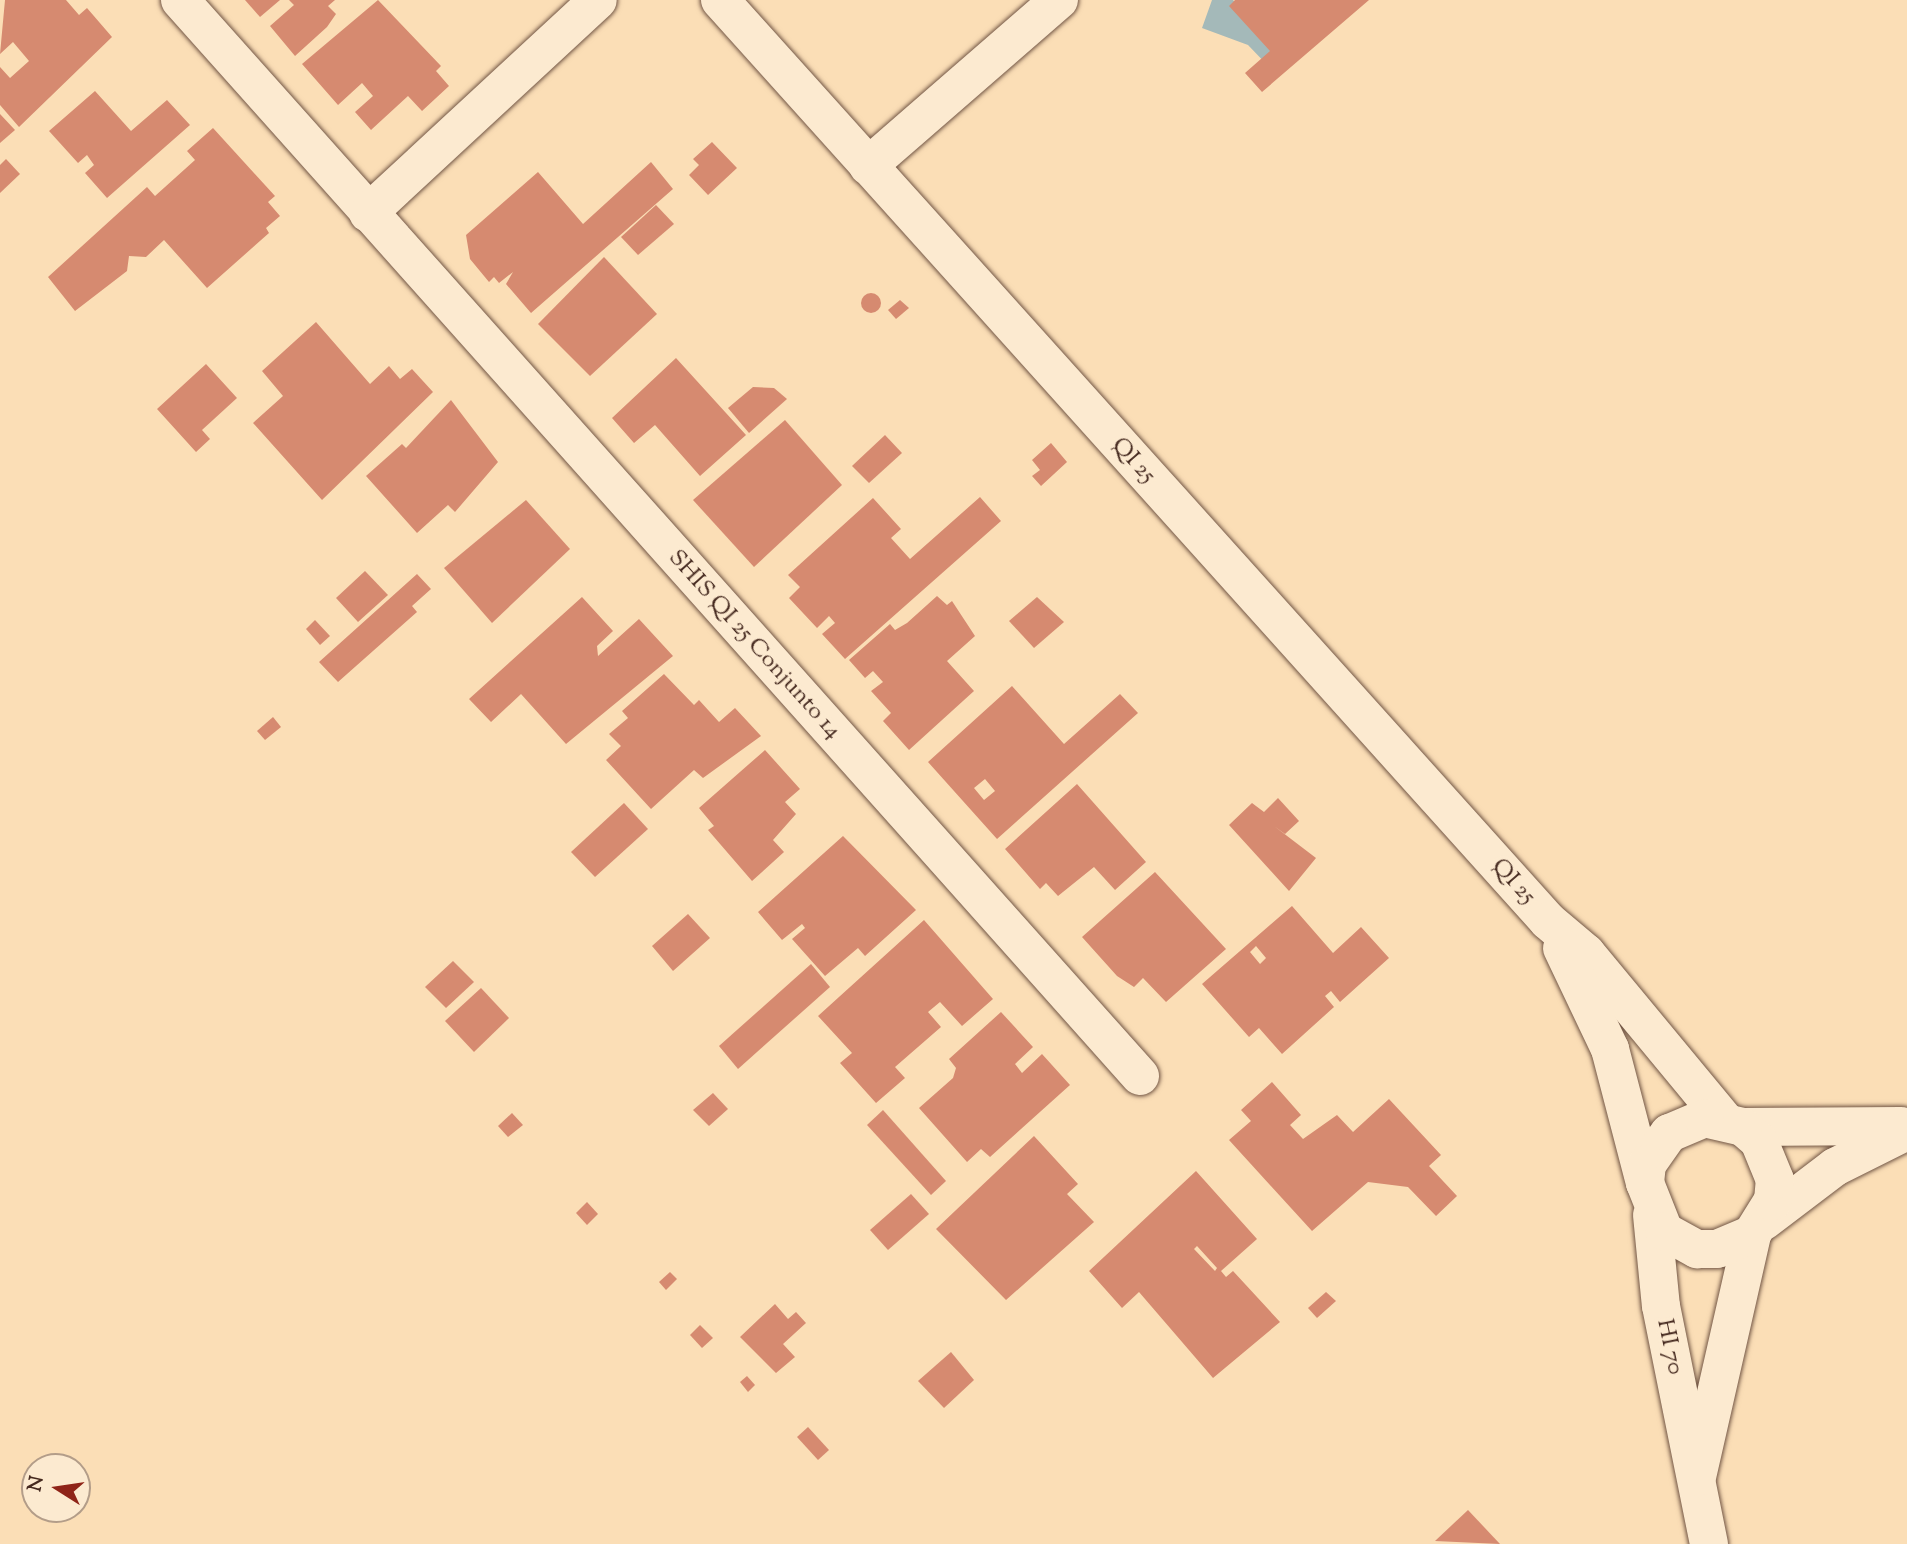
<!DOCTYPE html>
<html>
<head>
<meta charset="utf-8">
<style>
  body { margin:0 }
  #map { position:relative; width:1907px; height:1544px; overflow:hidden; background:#fbdeb6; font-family:"Sorts Mill Goudy",serif }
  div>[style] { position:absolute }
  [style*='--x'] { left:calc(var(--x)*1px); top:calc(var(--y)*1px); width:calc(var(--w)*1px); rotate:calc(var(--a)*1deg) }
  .water>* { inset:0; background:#a4b9b9 }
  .building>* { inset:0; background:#d68a70 }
  .round { border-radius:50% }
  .roads { filter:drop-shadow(0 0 2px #725645) drop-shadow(0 0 2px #725645) }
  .minor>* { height:38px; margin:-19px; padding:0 19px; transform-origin:19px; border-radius:19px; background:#fcead0 }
  .tertiary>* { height:38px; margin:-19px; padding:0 19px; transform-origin:19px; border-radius:19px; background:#fcead0 }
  span { translate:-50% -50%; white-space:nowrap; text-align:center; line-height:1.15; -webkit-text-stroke:7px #fcead0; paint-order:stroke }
  .street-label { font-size:24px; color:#45291f }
  .north { position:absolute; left:21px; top:1453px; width:70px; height:70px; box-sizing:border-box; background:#fcead0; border:2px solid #b39d89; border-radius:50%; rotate:282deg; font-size:19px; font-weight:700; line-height:28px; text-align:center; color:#45291f }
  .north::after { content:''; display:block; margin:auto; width:24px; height:32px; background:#8f2418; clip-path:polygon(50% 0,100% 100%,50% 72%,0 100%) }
</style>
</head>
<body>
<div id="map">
  <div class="water">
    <div style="clip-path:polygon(1212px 0,1233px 0,1287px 61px,1274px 72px,1248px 45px,1202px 28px)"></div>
  </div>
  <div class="building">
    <div style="clip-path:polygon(5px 0,66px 0,79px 15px,87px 8px,112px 37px,19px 127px,0 105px,0 67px,10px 78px,29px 61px,13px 42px,0 54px)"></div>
    <div style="clip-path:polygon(245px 0,280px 0,260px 17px)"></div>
    <div style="clip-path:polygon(289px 0,335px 0,328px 6px,336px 14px,327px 27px,295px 56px,270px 26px,294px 5px)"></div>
    <div style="clip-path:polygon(378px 0,441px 66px,436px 71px,449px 86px,422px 111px,408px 96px,371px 130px,355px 112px,373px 96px,362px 83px,338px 105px,302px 64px)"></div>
    <div style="clip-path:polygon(1235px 0,1369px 0,1262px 92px,1245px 73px,1270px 51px,1229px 6px)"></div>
    <div style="clip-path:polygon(95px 91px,131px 131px,167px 100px,190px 125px,107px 198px,85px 173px,94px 165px,87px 155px,78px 163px,49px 131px)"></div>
    <div style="clip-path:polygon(0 114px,15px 130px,0 143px)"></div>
    <div style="clip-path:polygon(213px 128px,275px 196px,268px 202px,280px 216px,266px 228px,269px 233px,207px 288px,164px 240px,146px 257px,129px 256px,127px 271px,75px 311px,48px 277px,147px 187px,155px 196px,195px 160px,187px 151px)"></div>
    <div style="clip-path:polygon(712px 142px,737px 168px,708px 195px,689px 175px,699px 165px,693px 159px)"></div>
    <div style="clip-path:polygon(6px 159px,20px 174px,0 193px,0 165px)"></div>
    <div style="clip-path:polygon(651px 162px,673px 189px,531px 313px,506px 284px,513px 272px,499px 283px,494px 277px,489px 282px,470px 259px,466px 235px,538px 172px,583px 224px)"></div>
    <div style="clip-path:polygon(656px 205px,674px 224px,638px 255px,621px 237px)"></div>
    <div style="clip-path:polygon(604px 257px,657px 314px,590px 376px,538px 324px)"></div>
    <div class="round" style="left:861px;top:293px;width:20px;height:20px"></div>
    <div style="clip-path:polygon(900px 300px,909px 308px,896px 319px,888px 310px)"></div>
    <div style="clip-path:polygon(316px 322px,370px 384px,389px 366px,400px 379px,412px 369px,433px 392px,322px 500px,253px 423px,283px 396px,262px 371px)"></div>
    <div style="clip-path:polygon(676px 358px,746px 435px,700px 476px,655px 425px,634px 443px,612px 418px)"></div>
    <div style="clip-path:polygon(206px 364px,237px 398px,202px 430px,210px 439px,196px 452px,157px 409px)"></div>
    <div style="clip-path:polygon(753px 387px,774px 388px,787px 399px,749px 433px,728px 408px)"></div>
    <div style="clip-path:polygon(451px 400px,498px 462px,455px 512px,448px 505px,417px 533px,366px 476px,402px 444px,406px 448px)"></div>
    <div style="clip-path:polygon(785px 420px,842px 485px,754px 567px,693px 500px)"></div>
    <div style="clip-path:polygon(885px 435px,902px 453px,869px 483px,852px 466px)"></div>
    <div style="clip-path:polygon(1051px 443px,1067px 462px,1041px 486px,1032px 476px,1040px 470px,1032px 460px)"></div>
    <div style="clip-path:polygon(980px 497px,1001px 521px,845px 659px,822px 634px,835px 623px,829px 616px,817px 628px,789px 598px,800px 587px,788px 575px,873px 498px,901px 529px,891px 538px,910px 559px)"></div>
    <div style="clip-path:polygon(526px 500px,570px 549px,492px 623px,444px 568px)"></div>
    <div style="clip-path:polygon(365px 571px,388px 595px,358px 622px,336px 598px)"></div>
    <div style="clip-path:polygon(417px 574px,431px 589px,412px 606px,417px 612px,338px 682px,319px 662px)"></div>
    <div style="clip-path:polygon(937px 596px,947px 605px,952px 601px,975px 636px,947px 661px,974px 691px,909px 750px,883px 721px,891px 713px,871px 691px,883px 682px,873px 671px,865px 678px,849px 660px,890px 624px,895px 630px,907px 623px)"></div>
    <div style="clip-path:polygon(582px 597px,613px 631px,597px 646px,598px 656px,639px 619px,673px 656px,566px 744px,521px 694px,491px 722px,469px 699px)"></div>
    <div style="clip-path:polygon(1037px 597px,1064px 622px,1034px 648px,1009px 621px)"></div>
    <div style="clip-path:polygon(315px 620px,330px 636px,320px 645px,306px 629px)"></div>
    <div style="clip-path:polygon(664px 674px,694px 705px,699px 700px,719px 722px,735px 708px,761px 736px,703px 778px,694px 770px,651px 809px,606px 760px,621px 746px,609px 734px,628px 718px,622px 711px)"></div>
    <div style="clip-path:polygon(evenodd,1012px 686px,1064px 744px,1120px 694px,1138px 713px,997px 839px,928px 762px,1012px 686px,985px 779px,995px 791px,984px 800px,974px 788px,985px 779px)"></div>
    <div style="clip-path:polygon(273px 717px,281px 727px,265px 740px,257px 731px)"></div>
    <div style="clip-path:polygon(765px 750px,800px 789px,785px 802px,796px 814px,773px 840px,784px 852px,752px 881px,708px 830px,714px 826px,699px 808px)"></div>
    <div style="clip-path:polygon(1077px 784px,1146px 862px,1115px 890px,1094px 867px,1058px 896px,1046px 883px,1040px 889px,1005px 849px)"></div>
    <div style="clip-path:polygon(1278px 798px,1299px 821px,1285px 834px,1274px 826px,1316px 858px,1289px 891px,1229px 825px,1252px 803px,1264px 812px)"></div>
    <div style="clip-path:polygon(624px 803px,648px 829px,595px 877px,571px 852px)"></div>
    <div style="clip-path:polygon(843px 836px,916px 910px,865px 956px,858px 948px,825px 976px,792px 939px,805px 928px,802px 924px,782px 940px,758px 912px)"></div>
    <div style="clip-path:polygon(1155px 872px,1226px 949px,1166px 1002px,1143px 978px,1134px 987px,1117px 976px,1082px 937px)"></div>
    <div style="clip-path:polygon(evenodd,1292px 906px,1333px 953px,1361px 927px,1389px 958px,1340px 1002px,1331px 991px,1325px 996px,1334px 1007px,1282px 1054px,1259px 1028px,1249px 1037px,1202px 984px,1292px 906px,1256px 946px,1266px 958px,1260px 964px,1250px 952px,1256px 946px)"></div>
    <div style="clip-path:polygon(688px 914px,710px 938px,673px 971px,652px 946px)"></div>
    <div style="clip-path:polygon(924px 920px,993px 999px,962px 1026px,940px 1002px,928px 1012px,941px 1027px,895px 1067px,905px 1078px,876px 1103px,840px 1063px,852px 1053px,818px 1016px)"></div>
    <div style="clip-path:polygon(453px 961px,474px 982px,446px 1008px,425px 987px)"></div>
    <div style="clip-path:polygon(811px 964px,830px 987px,738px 1069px,719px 1046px)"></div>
    <div style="clip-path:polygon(481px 988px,509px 1018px,474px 1052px,445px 1021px)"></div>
    <div style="clip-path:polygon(1001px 1012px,1033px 1047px,1015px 1064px,1022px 1073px,1042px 1054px,1070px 1085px,990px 1157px,981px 1149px,967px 1162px,919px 1108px,953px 1078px,956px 1068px,949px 1059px)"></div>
    <div style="clip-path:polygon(1272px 1082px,1301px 1115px,1290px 1125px,1303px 1139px,1337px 1115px,1353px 1132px,1389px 1099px,1441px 1155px,1429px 1166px,1457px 1196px,1436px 1216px,1408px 1187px,1368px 1182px,1312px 1231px,1229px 1140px,1251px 1121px,1241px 1110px)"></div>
    <div style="clip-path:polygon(713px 1093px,728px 1109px,709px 1126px,693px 1110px)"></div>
    <div style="clip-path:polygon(883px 1110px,946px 1181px,931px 1195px,867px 1125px)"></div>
    <div style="clip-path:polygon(512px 1113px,523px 1125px,508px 1137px,498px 1126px)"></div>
    <div style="clip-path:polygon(1034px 1136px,1078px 1184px,1067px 1194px,1094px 1222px,1006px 1300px,936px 1229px)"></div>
    <div style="clip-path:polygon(evenodd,1196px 1171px,1257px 1239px,1221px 1271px,1226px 1277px,1233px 1271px,1280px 1322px,1213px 1378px,1139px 1292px,1122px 1308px,1089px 1271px,1196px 1171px,1197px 1246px,1217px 1268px,1215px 1271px,1194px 1249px,1197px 1246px)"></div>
    <div style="clip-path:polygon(911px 1194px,929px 1214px,888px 1250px,870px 1230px)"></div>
    <div style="clip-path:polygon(587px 1202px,598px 1214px,587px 1225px,576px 1213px)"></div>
    <div style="clip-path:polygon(670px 1272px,677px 1279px,666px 1290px,659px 1282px)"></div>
    <div style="clip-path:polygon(1326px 1292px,1336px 1301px,1317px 1318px,1308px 1308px)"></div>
    <div style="clip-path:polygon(775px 1304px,788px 1319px,796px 1312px,806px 1323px,783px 1344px,795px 1357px,776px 1373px,740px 1337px)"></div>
    <div style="clip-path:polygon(700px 1325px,713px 1338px,702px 1348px,690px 1335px)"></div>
    <div style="clip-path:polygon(951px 1352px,974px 1380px,944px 1408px,918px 1381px)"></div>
    <div style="clip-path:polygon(747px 1376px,755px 1385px,748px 1392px,740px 1382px)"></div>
    <div style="clip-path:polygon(808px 1427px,829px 1450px,818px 1460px,797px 1437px)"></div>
    <div style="clip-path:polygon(1468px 1510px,1500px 1544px,1435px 1541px)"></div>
  </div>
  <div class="roads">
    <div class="minor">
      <div style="--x:180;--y:0;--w:1442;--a:48.26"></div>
      <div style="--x:868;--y:166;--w:253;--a:-41"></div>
      <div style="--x:368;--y:213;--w:313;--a:-42.8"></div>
    </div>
    <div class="tertiary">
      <div style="--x:720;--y:0;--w:1238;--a:48.04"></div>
      <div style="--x:1548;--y:921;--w:50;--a:40.1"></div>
      <div style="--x:1586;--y:953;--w:217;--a:50.4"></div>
      <div style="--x:1562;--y:948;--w:112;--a:64.6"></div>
      <div style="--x:1610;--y:1049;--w:138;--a:75.4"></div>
      <div style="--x:1743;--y:1127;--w:158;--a:-0.4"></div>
      <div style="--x:1652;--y:1215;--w:91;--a:84.4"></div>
      <div style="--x:1661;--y:1306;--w:243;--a:78.6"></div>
      <div style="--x:1764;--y:1221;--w:89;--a:-37.3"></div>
      <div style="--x:1835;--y:1167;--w:80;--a:-26.6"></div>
      <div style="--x:1697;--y:1477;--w:249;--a:-77.2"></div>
      <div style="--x:1752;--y:1234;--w:39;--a:-58"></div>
      <div style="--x:1773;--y:1201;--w:21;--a:-85"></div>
      <div style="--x:1775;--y:1180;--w:42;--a:-112.3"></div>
      <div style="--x:1759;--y:1141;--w:21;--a:-139"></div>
      <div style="--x:1743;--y:1127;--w:39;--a:-167"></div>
      <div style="--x:1705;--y:1118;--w:39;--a:157"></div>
      <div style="--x:1669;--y:1133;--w:38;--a:125"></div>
      <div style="--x:1647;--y:1164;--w:19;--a:96"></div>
      <div style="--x:1645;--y:1183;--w:52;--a:68.4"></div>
      <div style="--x:1664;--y:1231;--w:38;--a:29"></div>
      <div style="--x:1697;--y:1249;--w:20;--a:0"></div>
      <div style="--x:1717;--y:1249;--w:38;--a:-23"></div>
    </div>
  </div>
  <div class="street-label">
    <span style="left:1133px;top:461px;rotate:48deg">QI 25</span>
    <span style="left:754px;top:645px;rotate:48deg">SHIS QI 25 Conjunto 14</span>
    <span style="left:1513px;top:882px;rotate:48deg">QI 25</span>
    <span style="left:1669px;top:1347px;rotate:78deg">HI 70</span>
  </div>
  <div class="north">N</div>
</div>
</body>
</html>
